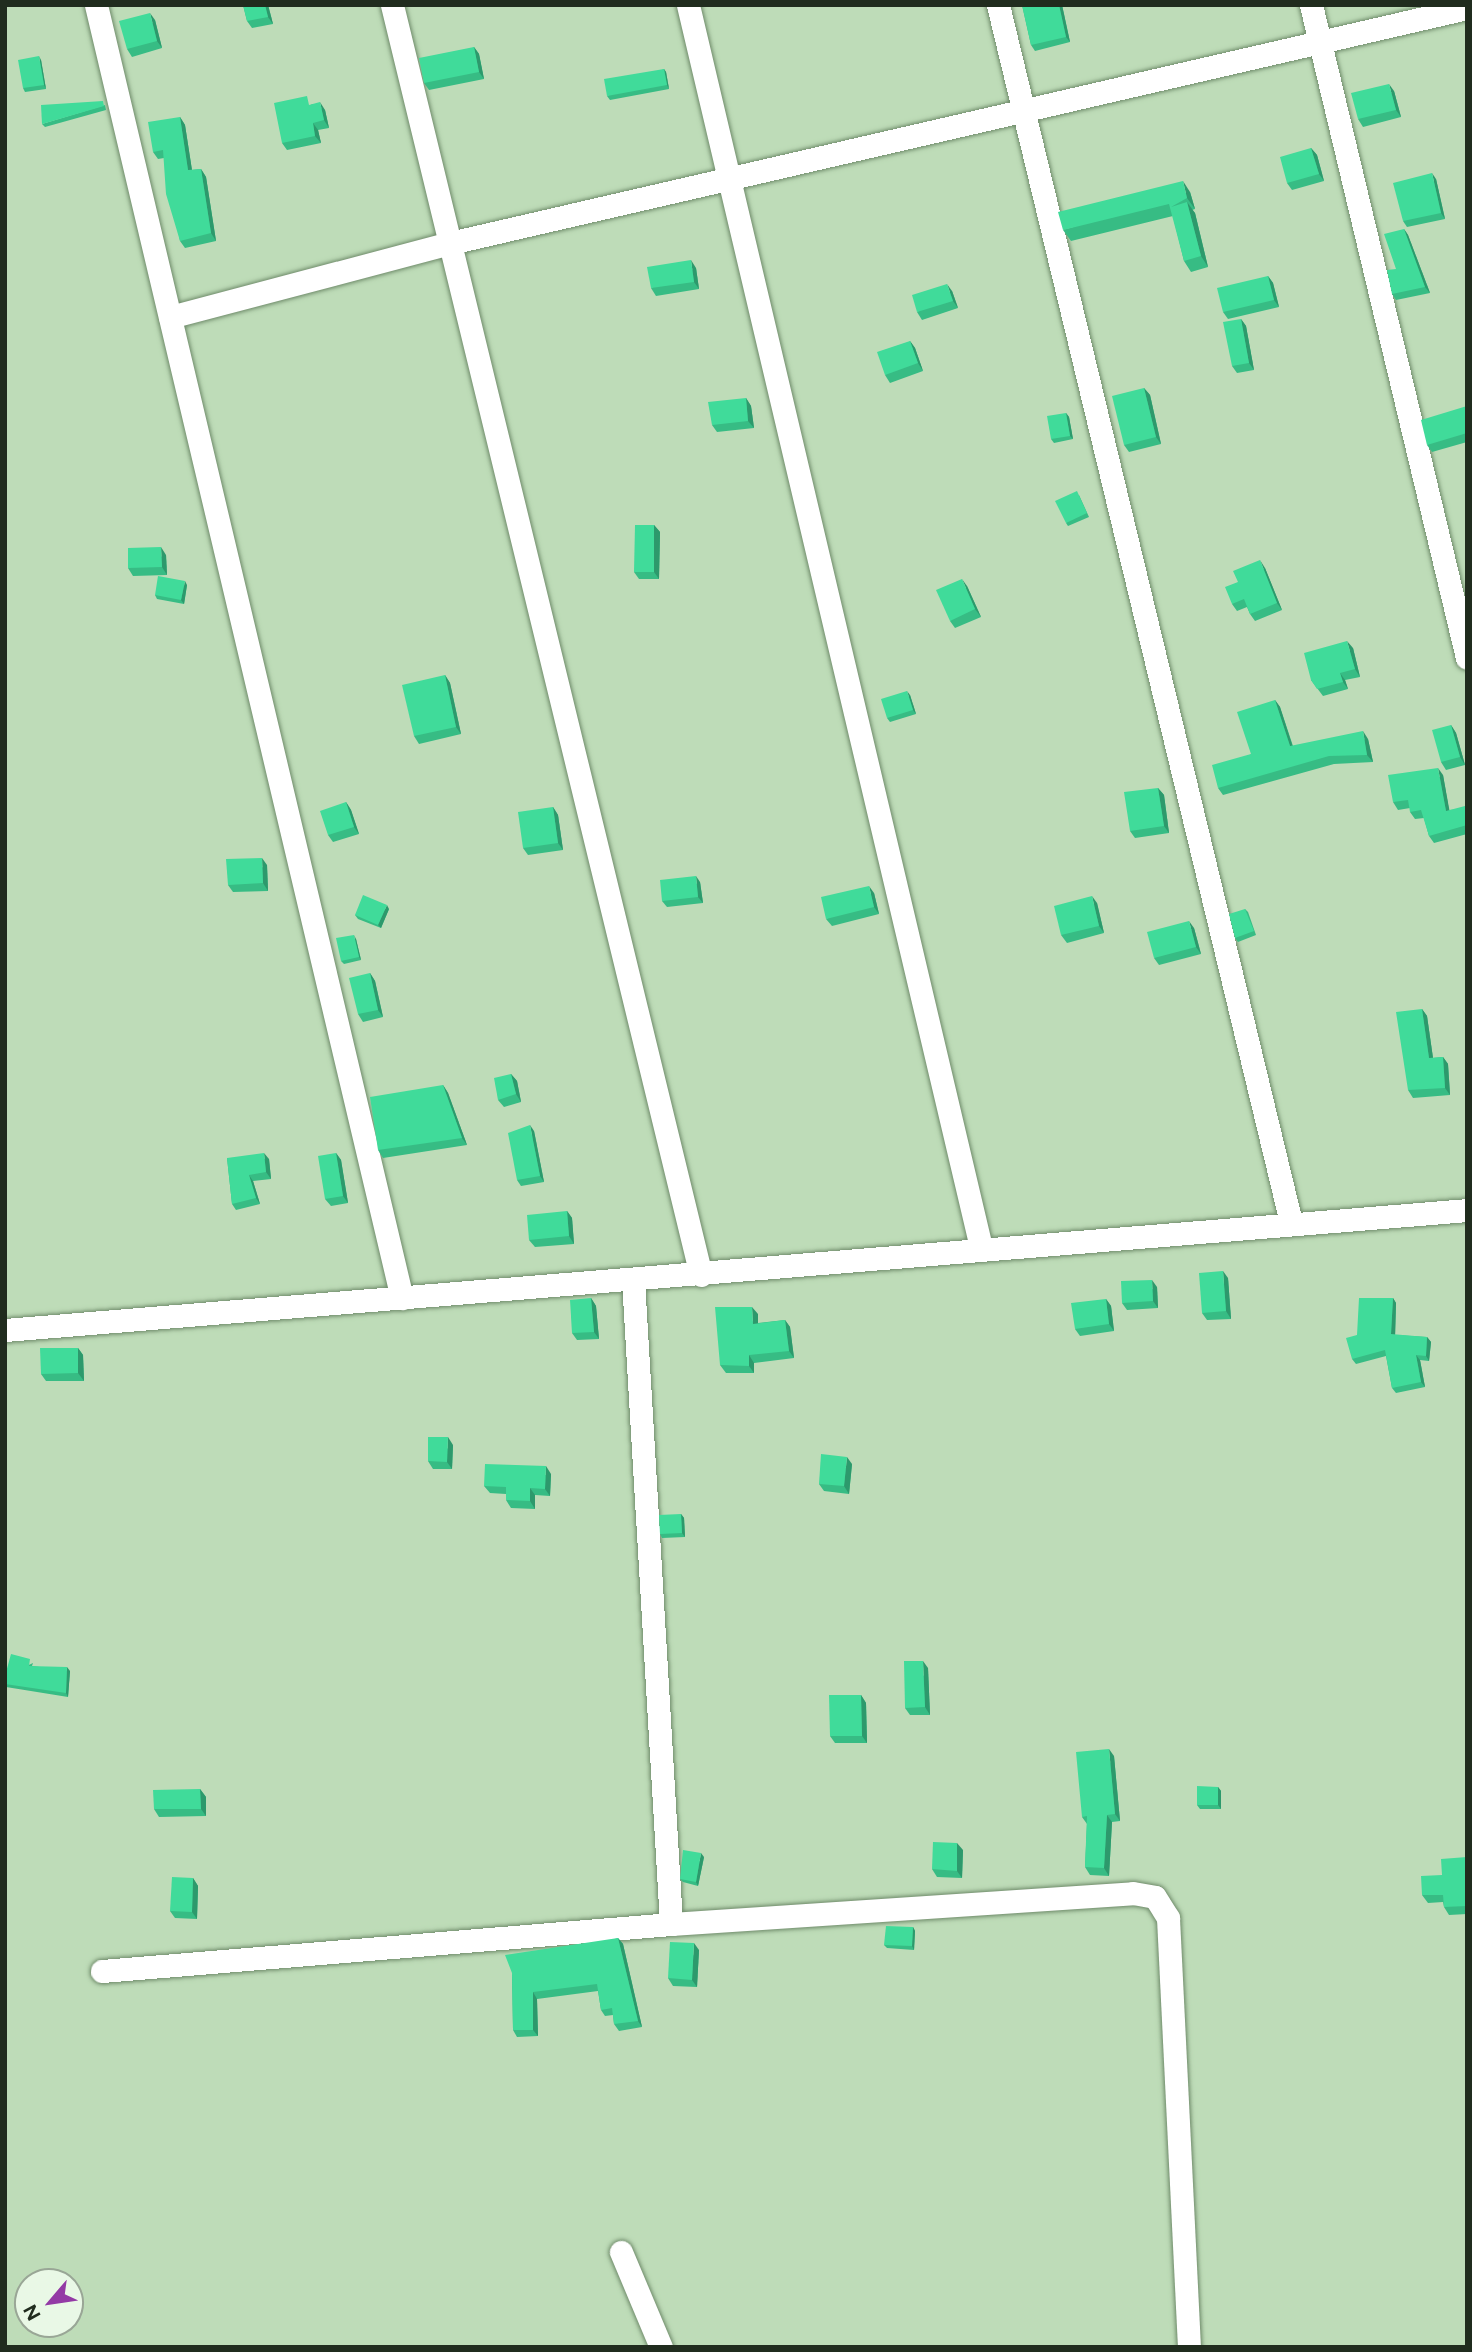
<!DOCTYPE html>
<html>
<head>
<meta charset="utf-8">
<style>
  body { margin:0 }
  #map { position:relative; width:1472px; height:2352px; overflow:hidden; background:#bedcb8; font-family:Figtree,sans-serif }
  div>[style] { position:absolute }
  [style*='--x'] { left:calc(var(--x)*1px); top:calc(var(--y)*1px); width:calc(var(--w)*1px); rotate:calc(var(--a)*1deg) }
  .roads { filter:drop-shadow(0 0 2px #6f8b6a) drop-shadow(0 0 2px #6f8b6a) }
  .minor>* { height:23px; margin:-11.5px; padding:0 11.5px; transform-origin:11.5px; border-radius:11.5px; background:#fff }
  .wall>* { inset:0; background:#37bc84 }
  .shaded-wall>* { inset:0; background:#2d996c }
  .building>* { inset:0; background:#40db9a }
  span { translate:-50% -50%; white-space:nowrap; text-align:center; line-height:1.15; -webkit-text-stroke:7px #e9f8e6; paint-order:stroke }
  .frame { position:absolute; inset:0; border:7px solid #202c1e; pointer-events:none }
  .north { position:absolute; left:14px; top:2268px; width:70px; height:70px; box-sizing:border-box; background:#e9f8e6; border:2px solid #99a696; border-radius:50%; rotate:241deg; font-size:19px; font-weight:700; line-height:28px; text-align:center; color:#202c1e }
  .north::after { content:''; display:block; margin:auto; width:24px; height:32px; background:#933aa5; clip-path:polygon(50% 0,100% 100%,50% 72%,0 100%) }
</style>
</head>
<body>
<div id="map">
  <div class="roads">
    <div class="minor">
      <div style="--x:96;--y:5;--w:1329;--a:76.69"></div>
      <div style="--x:392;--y:5;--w:1307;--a:76.33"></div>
      <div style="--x:688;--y:5;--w:1276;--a:76.73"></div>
      <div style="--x:998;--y:5;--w:1253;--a:76.47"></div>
      <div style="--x:1311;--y:5;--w:671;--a:76.56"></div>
      <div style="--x:170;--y:317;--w:290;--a:-14.8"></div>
      <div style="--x:450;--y:243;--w:1044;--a:-13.01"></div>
      <div style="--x:633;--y:1280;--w:645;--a:86.62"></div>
      <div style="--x:5;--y:1330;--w:1467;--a:-4.69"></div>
      <div style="--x:102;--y:1971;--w:571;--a:-4.72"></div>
      <div style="--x:671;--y:1924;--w:463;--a:-3.8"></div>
      <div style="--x:1133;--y:1893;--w:22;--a:10"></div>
      <div style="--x:1155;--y:1897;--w:25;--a:58"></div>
      <div style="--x:1168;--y:1918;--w:430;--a:87.2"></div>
      <div style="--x:621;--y:2252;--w:103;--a:67.2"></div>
    </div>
  </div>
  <div class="wall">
    <div style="clip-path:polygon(243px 5px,268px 5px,273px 24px,252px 28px,247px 21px)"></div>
    <div style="clip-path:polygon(1022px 5px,1062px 5px,1070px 42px,1035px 51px,1031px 45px)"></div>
    <div style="clip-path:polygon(155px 20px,162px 48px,132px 57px,127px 49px)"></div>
    <div style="clip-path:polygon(474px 47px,479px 54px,484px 79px,429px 90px,424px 83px)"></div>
    <div style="clip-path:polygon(41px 60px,46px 89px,25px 92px,23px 88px)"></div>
    <div style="clip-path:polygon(664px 69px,666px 72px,669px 89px,610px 100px,607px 96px)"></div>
    <div style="clip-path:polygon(1394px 91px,1401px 117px,1363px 127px,1358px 119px)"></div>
    <div style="clip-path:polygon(312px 104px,325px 110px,329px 128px,318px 130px,321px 143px,287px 150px,282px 143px)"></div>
    <div style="clip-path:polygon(105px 105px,106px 110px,45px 127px,42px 124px)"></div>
    <div style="clip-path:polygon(180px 117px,185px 125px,192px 170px,201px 169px,206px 177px,216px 241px,185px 248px,180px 241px,164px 158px,158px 159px,153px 152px)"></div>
    <div style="clip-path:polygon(1311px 148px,1317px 155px,1324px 181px,1292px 190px,1287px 183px)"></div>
    <div style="clip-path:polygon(1436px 179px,1445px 219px,1407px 227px,1403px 221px)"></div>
    <div style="clip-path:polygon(1190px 192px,1195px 209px,1192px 210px,1195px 213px,1208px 267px,1191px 272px,1184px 261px,1173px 216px,1071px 241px,1063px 230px)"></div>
    <div style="clip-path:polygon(1404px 229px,1408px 235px,1430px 293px,1396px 300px,1392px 294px)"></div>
    <div style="clip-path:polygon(696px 268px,699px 289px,656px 296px,651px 288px)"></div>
    <div style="clip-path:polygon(1268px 276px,1273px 283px,1279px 307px,1228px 319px,1223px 312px)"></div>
    <div style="clip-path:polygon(952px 291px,958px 308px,922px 320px,917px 312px)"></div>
    <div style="clip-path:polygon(1241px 319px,1246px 326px,1254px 370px,1237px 373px,1232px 366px)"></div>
    <div style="clip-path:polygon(910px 341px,915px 348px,923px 371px,890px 383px,885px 375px)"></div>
    <div style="clip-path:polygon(1144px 388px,1150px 395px,1161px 444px,1129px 452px,1124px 445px)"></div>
    <div style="clip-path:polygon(746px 398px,751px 406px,754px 428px,717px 432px,712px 425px)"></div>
    <div style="clip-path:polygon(1467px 406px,1467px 442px,1432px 452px,1427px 445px)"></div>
    <div style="clip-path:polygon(1066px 413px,1069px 417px,1073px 439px,1054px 443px,1051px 439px)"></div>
    <div style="clip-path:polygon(1079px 495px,1089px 517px,1068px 526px,1066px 523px)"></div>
    <div style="clip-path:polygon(654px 525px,660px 532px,659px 579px,639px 579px,634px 572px)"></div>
    <div style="clip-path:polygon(166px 555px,167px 575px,133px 576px,128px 568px)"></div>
    <div style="clip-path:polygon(1265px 568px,1282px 610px,1255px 621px,1250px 614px,1247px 607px,1237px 611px,1232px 604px,1238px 582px)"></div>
    <div style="clip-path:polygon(187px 585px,184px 604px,157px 599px,155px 595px)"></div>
    <div style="clip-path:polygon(967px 586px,981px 617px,955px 628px,950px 621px)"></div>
    <div style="clip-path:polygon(1353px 648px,1360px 677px,1345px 680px,1348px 689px,1323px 696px,1311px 680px)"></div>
    <div style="clip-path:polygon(445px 675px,450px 683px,461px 734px,419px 744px,414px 736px)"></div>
    <div style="clip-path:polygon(910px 695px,916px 714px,890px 722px,887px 718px)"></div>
    <div style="clip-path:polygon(1275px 700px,1280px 707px,1293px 746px,1368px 739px,1373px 762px,1334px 764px,1223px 795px,1218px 788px,1251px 754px)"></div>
    <div style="clip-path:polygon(1451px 725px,1456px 733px,1465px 765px,1446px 770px,1441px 762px)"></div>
    <div style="clip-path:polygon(1443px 775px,1449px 810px,1467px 809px,1467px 834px,1434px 843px,1429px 836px,1424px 818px,1415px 819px,1410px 812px,1410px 808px,1398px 810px,1393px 802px)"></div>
    <div style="clip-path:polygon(1158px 788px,1164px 795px,1169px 833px,1135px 838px,1130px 831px)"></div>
    <div style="clip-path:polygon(346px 802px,351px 810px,359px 834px,333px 842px,328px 835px)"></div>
    <div style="clip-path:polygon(553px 807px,558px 815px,563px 850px,528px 855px,523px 848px)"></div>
    <div style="clip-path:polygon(267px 865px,268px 891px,233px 892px,228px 885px)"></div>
    <div style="clip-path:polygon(700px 882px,703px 903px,667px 907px,662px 901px)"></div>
    <div style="clip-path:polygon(874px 893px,879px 914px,832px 926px,826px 919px)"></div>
    <div style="clip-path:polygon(1097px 903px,1104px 933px,1067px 943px,1061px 935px)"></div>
    <div style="clip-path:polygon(389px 909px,381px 928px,358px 919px,355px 915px)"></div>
    <div style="clip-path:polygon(1245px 909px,1248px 912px,1256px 935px,1238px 942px,1235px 938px)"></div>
    <div style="clip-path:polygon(1194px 928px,1201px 954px,1159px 965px,1154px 958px)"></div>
    <div style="clip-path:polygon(356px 939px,361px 960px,344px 964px,341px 961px)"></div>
    <div style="clip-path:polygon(370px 973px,375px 981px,383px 1017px,363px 1022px,358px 1014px)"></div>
    <div style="clip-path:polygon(1422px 1009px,1427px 1016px,1433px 1058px,1443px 1057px,1448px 1064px,1450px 1095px,1413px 1098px,1408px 1090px)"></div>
    <div style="clip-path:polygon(511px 1074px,517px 1081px,521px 1102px,504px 1107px,498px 1100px)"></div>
    <div style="clip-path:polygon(443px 1085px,448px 1093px,467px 1145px,383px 1158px,378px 1150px)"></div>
    <div style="clip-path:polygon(534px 1131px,544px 1182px,521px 1186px,517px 1180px)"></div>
    <div style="clip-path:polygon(336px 1153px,341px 1160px,348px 1203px,331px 1206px,325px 1199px)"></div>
    <div style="clip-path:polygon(227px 1158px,269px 1159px,271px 1179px,253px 1181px,260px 1204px,236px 1210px,232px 1204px)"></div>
    <div style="clip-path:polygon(567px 1211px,572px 1218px,574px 1244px,535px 1247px,529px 1240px)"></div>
    <div style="clip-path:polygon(1228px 1278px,1231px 1319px,1207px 1320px,1202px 1313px)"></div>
    <div style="clip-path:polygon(1157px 1287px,1158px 1308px,1127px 1310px,1122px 1303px)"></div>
    <div style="clip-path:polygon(591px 1298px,596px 1306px,599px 1339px,577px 1340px,572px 1333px)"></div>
    <div style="clip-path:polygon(1393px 1298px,1396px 1303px,1395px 1335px,1427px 1337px,1431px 1342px,1429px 1361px,1420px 1360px,1425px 1387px,1396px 1393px,1392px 1388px,1386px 1356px,1356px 1364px,1352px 1359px,1357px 1335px)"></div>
    <div style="clip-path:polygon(1106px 1299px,1111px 1306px,1114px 1331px,1080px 1336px,1075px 1329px)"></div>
    <div style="clip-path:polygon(758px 1314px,758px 1323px,785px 1320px,790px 1327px,794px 1358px,754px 1363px,754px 1373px,726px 1373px,720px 1365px)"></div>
    <div style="clip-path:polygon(78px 1348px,83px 1355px,84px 1381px,46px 1381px,41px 1374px)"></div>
    <div style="clip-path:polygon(453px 1445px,452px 1469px,433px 1469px,428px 1461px)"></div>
    <div style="clip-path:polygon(852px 1464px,849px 1494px,824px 1491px,819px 1484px)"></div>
    <div style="clip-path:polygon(551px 1474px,550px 1496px,535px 1495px,535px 1509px,511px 1508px,506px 1500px,506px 1494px,490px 1493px,484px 1486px)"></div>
    <div style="clip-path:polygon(681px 1514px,684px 1518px,685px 1537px,662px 1538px,660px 1534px)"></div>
    <div style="clip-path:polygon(33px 1663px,32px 1666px,70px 1671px,68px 1697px,6px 1687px,5px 1676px)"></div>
    <div style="clip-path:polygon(928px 1668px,930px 1715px,910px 1715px,905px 1708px)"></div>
    <div style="clip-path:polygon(861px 1695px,866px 1703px,867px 1743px,835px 1743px,830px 1736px)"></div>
    <div style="clip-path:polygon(1114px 1756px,1120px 1821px,1112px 1822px,1109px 1876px,1090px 1875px,1085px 1867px,1087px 1824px,1082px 1817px)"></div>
    <div style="clip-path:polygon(1218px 1787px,1221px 1791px,1221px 1809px,1200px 1809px,1197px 1805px)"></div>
    <div style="clip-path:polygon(200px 1789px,206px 1797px,206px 1816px,159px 1817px,154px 1809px)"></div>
    <div style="clip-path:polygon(963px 1850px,962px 1878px,937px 1877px,932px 1869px)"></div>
    <div style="clip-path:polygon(704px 1857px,698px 1886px,683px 1882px,680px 1879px)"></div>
    <div style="clip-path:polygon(1467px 1857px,1467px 1914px,1449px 1915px,1444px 1907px,1443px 1902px,1428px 1903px,1422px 1895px,1442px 1875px)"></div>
    <div style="clip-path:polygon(193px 1878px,198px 1886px,197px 1919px,175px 1918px,170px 1911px)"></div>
    <div style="clip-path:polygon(913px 1927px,915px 1931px,914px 1950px,887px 1948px,884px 1945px)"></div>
    <div style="clip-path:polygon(618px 1938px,623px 1944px,642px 2027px,619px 2031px,614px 2024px,613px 2015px,605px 2016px,601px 2010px,598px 1991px,537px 1999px,538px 2036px,517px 2037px,513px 2030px,512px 1973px)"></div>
    <div style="clip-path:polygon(699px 1950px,697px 1987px,673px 1986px,668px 1978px)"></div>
  </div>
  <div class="shaded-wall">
    <div style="clip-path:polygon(265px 5px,268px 5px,273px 24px,268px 17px)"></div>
    <div style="clip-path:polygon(1059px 5px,1062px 5px,1070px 42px,1066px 37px)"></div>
    <div style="clip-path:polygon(150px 13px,155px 20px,162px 48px,157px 41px)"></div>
    <div style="clip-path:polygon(474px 47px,479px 54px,484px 79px,479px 72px)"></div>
    <div style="clip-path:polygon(39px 56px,41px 60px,46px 89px,44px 85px)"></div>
    <div style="clip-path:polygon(664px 69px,666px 72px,669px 89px,667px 85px)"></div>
    <div style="clip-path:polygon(1389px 84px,1394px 91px,1401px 117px,1396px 110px)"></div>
    <div style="clip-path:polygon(320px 102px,325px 110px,329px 128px,324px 120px)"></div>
    <div style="clip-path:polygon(180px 117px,185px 125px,193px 177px,188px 170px)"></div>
    <div style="clip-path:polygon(313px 123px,318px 130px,321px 143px,315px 136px)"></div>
    <div style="clip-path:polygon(1311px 148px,1317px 155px,1324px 181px,1319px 174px)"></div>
    <div style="clip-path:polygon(201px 169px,206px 177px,216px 241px,211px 233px)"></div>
    <div style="clip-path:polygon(1432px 173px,1436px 179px,1445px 219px,1441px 213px)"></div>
    <div style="clip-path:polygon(1183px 181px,1190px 192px,1195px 209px,1187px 198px)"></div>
    <div style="clip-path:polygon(1187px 202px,1195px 213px,1208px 267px,1201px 256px)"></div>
    <div style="clip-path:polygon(1404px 229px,1408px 235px,1430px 293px,1425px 287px)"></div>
    <div style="clip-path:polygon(691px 260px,696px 268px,699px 289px,694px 282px)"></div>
    <div style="clip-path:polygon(1268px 276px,1273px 283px,1279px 307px,1274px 300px)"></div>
    <div style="clip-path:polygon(947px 284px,952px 291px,958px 308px,953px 301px)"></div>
    <div style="clip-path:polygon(1241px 319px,1246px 326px,1254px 370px,1249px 363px)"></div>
    <div style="clip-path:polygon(910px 341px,915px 348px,923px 371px,918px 363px)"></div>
    <div style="clip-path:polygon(1144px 388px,1150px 395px,1161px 444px,1156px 437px)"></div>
    <div style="clip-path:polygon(746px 398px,751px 406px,754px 428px,748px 421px)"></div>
    <div style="clip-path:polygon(1066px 413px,1069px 417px,1073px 439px,1070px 436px)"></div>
    <div style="clip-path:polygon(654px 525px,660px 532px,659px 579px,654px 572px)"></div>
    <div style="clip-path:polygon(161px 547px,166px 555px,167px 575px,162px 567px)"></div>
    <div style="clip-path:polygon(1260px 560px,1265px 568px,1282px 610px,1277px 603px)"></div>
    <div style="clip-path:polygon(962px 579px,967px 586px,981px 617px,975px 609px)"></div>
    <div style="clip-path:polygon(185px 581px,187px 585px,184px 604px,181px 600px)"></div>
    <div style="clip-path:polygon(1347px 641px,1353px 648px,1360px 677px,1355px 669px)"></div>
    <div style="clip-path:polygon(1340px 673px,1345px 680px,1348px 689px,1343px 682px)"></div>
    <div style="clip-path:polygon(445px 675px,450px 683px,461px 734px,456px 727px)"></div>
    <div style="clip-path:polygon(907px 691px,910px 695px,916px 714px,913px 710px)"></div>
    <div style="clip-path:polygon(1275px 700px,1280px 707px,1295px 754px,1290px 746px)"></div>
    <div style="clip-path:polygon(1451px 725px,1456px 733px,1465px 765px,1460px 757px)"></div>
    <div style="clip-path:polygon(1363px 731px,1368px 739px,1373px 762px,1367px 755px)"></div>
    <div style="clip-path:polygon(1438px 768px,1443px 775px,1451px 819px,1446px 811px)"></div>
    <div style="clip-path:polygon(1158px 788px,1164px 795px,1169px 833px,1164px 826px)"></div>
    <div style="clip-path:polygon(346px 802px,351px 810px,359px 834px,354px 827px)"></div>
    <div style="clip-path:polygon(553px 807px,558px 815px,563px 850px,558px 843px)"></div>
    <div style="clip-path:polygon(262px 858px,267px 865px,268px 891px,263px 883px)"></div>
    <div style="clip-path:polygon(696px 876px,700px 882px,703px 903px,698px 897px)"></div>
    <div style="clip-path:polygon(869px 886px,874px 893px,879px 914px,874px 907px)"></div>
    <div style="clip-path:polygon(1092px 896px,1097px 903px,1104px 933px,1099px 926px)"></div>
    <div style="clip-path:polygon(387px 905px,389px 909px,381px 928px,378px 925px)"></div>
    <div style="clip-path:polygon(1189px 921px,1194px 928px,1201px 954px,1196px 947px)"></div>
    <div style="clip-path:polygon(354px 935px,356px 939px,361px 960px,359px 957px)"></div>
    <div style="clip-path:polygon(370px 973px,375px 981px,383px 1017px,378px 1010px)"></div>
    <div style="clip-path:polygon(1422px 1009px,1427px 1016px,1434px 1065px,1429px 1058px)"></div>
    <div style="clip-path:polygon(1443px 1057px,1448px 1064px,1450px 1095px,1445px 1088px)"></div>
    <div style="clip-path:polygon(511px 1074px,517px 1081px,521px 1102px,516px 1094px)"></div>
    <div style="clip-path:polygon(443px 1085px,448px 1093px,467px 1145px,462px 1138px)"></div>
    <div style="clip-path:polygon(530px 1125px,534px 1131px,544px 1182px,540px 1176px)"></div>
    <div style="clip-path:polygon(264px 1153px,269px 1159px,271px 1179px,266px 1172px)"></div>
    <div style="clip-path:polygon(336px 1153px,341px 1160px,348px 1203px,343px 1196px)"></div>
    <div style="clip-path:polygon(249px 1175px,253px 1181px,260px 1204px,256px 1198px)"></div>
    <div style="clip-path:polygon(567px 1211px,572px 1218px,574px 1244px,569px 1236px)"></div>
    <div style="clip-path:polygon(1223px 1271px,1228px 1278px,1231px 1319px,1226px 1311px)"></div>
    <div style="clip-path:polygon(1152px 1280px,1157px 1287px,1158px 1308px,1153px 1301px)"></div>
    <div style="clip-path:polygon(591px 1298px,596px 1306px,599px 1339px,594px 1332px)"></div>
    <div style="clip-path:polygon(1393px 1298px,1396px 1303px,1395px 1339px,1391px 1334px)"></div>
    <div style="clip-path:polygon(1106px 1299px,1111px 1306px,1114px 1331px,1109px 1324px)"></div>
    <div style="clip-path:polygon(752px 1307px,758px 1314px,758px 1331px,753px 1324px)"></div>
    <div style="clip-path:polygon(785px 1320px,790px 1327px,794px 1358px,789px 1351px)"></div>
    <div style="clip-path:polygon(1427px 1337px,1431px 1342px,1429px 1361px,1426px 1356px)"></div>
    <div style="clip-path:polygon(78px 1348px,83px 1355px,84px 1381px,78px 1373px)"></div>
    <div style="clip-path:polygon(749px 1355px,754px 1363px,754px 1373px,749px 1366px)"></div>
    <div style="clip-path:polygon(1416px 1355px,1420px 1360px,1425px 1387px,1421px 1382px)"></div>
    <div style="clip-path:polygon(448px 1437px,453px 1445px,452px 1469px,447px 1462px)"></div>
    <div style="clip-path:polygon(847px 1457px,852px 1464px,849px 1494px,844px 1486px)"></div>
    <div style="clip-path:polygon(546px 1466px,551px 1474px,550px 1496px,545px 1489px)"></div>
    <div style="clip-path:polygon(530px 1488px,535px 1495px,535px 1509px,530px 1501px)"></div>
    <div style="clip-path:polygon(681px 1514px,684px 1518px,685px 1537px,682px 1533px)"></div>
    <div style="clip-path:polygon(923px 1661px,928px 1668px,930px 1715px,925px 1707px)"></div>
    <div style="clip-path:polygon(67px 1667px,70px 1671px,68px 1697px,66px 1693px)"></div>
    <div style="clip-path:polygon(861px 1695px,866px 1703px,867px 1743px,862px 1736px)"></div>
    <div style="clip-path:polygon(1109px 1749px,1114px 1756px,1120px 1821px,1115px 1814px)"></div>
    <div style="clip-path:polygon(1218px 1787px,1221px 1791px,1221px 1809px,1218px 1805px)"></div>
    <div style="clip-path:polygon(200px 1789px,206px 1797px,206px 1816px,201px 1809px)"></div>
    <div style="clip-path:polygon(1107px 1815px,1112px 1822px,1109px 1876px,1104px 1868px)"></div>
    <div style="clip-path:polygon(957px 1843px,963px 1850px,962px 1878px,957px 1871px)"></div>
    <div style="clip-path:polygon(701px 1853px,704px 1857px,698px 1886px,696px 1882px)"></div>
    <div style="clip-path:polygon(193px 1878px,198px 1886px,197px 1919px,192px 1912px)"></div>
    <div style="clip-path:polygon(913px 1927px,915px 1931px,914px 1950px,912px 1946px)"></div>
    <div style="clip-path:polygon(618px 1938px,623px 1944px,642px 2027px,638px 2021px)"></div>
    <div style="clip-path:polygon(694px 1943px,699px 1950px,697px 1987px,692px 1980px)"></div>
    <div style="clip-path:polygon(533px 1992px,537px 1999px,538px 2036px,533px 2030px)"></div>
  </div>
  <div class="building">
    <div style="clip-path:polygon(243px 5px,265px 5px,268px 17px,247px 21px)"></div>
    <div style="clip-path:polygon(1022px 5px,1059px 5px,1066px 37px,1031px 45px)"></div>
    <div style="clip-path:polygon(150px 13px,157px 41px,127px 49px,119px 21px)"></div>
    <div style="clip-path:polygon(474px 47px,479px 72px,424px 83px,419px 58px)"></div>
    <div style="clip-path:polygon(39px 56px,44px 85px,23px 88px,18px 60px)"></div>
    <div style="clip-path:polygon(664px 69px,667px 85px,607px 96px,604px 79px)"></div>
    <div style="clip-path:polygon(1389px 84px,1396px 110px,1358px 119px,1351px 93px)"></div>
    <div style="clip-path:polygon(307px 96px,309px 105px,320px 102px,324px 120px,313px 123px,315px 136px,282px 143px,274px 103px)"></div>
    <div style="clip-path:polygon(103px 101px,104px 106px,42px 124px,41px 105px)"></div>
    <div style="clip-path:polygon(180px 117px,188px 170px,201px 169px,211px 233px,180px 241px,166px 194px,163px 150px,153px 152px,148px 122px)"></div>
    <div style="clip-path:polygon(1311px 148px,1319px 174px,1287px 183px,1280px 157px)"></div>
    <div style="clip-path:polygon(1432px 173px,1441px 213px,1403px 221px,1393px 183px)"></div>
    <div style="clip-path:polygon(1183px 181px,1187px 198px,1171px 207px,1187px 202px,1201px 256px,1184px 261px,1169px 204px,1063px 230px,1058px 212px)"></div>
    <div style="clip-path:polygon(1404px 229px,1425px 287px,1392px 294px,1387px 270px,1396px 269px,1384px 234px)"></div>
    <div style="clip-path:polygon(691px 260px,694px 282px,651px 288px,647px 267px)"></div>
    <div style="clip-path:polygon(1268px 276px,1274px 300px,1223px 312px,1217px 288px)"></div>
    <div style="clip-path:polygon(947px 284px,953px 301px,917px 312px,912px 295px)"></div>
    <div style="clip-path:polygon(1241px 319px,1249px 363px,1232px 366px,1223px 322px)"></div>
    <div style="clip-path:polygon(910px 341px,918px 363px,885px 375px,877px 352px)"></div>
    <div style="clip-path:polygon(1144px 388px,1156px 437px,1124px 445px,1112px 396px)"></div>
    <div style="clip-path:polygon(746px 398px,748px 421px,712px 425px,708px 402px)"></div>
    <div style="clip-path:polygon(1467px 406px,1467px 433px,1427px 445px,1421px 420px)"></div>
    <div style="clip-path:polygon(1066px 413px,1070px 436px,1051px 439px,1047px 416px)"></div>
    <div style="clip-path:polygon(1077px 491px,1087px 513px,1066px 523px,1055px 501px)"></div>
    <div style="clip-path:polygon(635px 525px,654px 525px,654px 572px,634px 572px)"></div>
    <div style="clip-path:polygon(161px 547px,162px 567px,128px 568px,128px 548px)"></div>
    <div style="clip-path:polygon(1260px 560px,1277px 603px,1250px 614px,1244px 599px,1232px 604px,1225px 587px,1238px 582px,1233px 571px)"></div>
    <div style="clip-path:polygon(158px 576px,185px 581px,181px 600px,155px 595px)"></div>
    <div style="clip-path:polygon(962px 579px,975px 609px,950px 621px,936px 590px)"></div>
    <div style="clip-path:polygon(1347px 641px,1355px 669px,1340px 673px,1343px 682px,1317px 689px,1311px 680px,1304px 653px)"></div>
    <div style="clip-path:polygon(445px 675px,456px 727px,414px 736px,402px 685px)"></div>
    <div style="clip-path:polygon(907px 691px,913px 710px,887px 718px,881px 699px)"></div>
    <div style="clip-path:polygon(1275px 700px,1290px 746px,1363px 731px,1367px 755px,1329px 756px,1218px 788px,1212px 765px,1251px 754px,1237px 712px)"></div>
    <div style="clip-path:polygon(1451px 725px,1460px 757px,1441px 762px,1432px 730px)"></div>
    <div style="clip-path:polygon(1438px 768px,1446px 811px,1465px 806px,1467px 813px,1467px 825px,1429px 836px,1421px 810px,1410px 812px,1408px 800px,1393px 802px,1388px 775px)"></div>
    <div style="clip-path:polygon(1158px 788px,1164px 826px,1130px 831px,1124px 792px)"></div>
    <div style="clip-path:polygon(346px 802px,354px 827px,328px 835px,320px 811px)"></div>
    <div style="clip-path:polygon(553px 807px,558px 843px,523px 848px,518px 812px)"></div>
    <div style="clip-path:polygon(262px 858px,263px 883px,228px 885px,226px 859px)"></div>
    <div style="clip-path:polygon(696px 876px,698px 897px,662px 901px,660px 880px)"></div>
    <div style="clip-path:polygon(869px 886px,874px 907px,826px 919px,821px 897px)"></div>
    <div style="clip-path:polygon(363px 895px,387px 905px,378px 925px,355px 915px)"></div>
    <div style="clip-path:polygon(1092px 896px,1099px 926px,1061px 935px,1054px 906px)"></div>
    <div style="clip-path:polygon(1245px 909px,1254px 931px,1235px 938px,1229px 914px)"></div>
    <div style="clip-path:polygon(1189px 921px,1196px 947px,1154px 958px,1147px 932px)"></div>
    <div style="clip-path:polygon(354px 935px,359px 957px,341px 961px,336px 938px)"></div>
    <div style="clip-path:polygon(370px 973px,378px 1010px,358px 1014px,349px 978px)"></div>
    <div style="clip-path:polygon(1422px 1009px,1429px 1058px,1443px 1057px,1445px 1088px,1408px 1090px,1396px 1012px)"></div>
    <div style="clip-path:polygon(511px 1074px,516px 1094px,498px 1100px,494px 1078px)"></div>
    <div style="clip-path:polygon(443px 1085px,462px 1138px,378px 1150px,370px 1097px)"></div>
    <div style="clip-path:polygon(530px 1125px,540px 1176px,517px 1180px,508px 1133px)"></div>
    <div style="clip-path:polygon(264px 1153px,266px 1172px,249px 1175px,256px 1198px,232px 1204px,227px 1158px)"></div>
    <div style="clip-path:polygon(336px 1153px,343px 1196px,325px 1199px,318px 1156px)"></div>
    <div style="clip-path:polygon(567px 1211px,569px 1236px,529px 1240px,527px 1215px)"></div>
    <div style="clip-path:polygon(1223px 1271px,1226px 1311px,1202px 1313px,1199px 1273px)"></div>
    <div style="clip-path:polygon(1152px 1280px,1153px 1301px,1122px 1303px,1121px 1281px)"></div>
    <div style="clip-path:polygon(591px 1298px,594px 1332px,572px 1333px,570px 1300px)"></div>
    <div style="clip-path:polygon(1359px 1298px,1393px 1298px,1391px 1334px,1427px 1337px,1426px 1356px,1416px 1355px,1421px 1382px,1392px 1388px,1385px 1350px,1352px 1359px,1346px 1338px,1357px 1335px)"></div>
    <div style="clip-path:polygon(1106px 1299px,1109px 1324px,1075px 1329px,1071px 1303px)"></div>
    <div style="clip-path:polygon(715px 1307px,752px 1307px,753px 1324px,785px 1320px,789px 1351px,749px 1355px,749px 1366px,720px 1365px)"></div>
    <div style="clip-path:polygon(40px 1348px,78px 1348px,78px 1373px,41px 1374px)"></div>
    <div style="clip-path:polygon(428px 1437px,448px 1437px,447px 1462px,428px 1461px)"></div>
    <div style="clip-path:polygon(821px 1454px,847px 1457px,844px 1486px,819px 1484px)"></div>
    <div style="clip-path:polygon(485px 1464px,546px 1466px,545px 1489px,530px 1488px,530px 1501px,506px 1500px,506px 1487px,484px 1486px)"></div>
    <div style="clip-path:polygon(681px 1514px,682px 1533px,660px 1534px,659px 1515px)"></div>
    <div style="clip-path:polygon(11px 1654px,30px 1659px,29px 1666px,67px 1667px,66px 1693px,5px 1684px,5px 1676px)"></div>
    <div style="clip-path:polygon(904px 1661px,923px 1661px,925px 1707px,905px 1708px)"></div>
    <div style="clip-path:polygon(829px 1695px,861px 1695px,862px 1736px,830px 1736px)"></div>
    <div style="clip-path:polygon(1109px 1749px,1115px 1814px,1107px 1815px,1104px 1868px,1085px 1867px,1087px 1816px,1082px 1817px,1076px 1752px)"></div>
    <div style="clip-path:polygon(1197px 1786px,1218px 1787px,1218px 1805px,1197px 1805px)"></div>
    <div style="clip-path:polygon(200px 1789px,201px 1809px,154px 1809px,153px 1790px)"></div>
    <div style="clip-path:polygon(933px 1842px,957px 1843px,957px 1871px,932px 1869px)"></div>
    <div style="clip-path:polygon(683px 1850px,701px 1853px,696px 1882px,680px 1879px)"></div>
    <div style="clip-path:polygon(1467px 1857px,1467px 1906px,1444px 1907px,1443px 1895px,1422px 1895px,1421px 1876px,1442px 1875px,1441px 1859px)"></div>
    <div style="clip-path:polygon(172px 1877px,193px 1878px,192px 1912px,170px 1911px)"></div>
    <div style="clip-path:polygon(886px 1926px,913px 1927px,912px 1946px,884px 1945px)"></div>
    <div style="clip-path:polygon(618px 1938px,638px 2021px,614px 2024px,612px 2008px,601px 2010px,597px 1984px,533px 1992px,533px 2030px,513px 2030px,512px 1973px,505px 1955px)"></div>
    <div style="clip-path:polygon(670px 1942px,694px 1943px,692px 1980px,668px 1978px)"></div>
  </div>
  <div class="frame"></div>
  <div class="north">N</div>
</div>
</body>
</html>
